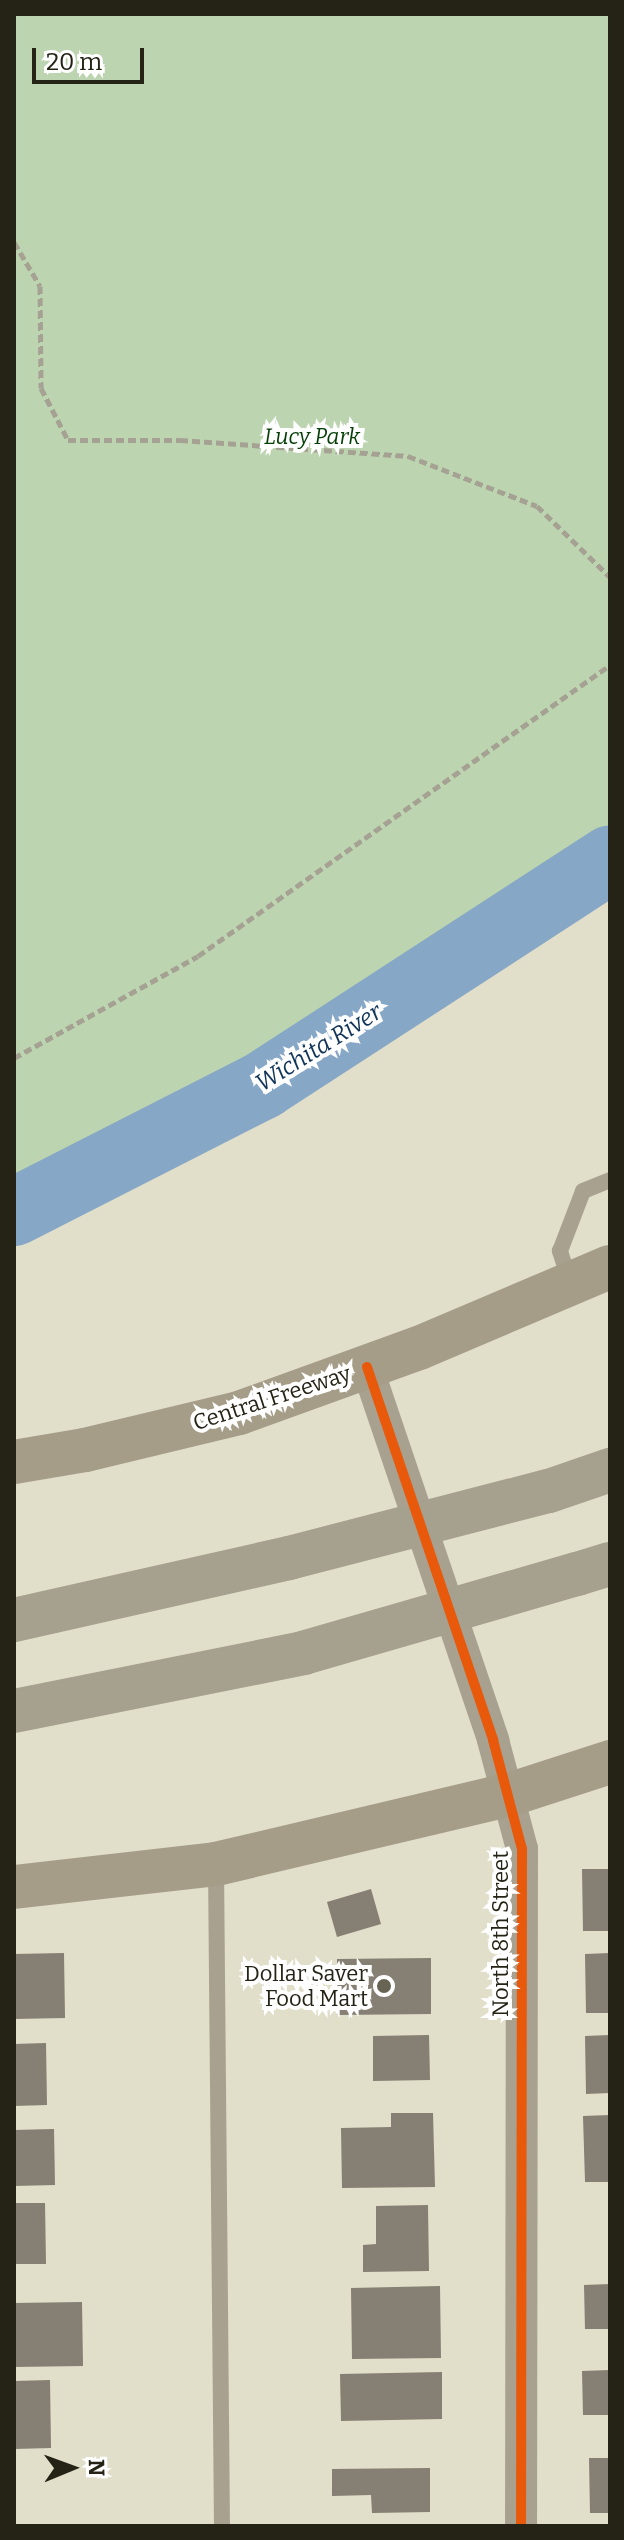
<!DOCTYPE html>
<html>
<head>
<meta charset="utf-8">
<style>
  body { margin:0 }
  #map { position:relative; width:624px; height:2540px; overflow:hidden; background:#e1deca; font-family:Bitter,serif }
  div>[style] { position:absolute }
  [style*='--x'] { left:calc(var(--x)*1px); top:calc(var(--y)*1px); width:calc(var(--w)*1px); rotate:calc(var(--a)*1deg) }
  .green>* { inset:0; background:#bcd5b0 }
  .river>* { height:68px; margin:-34px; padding:0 34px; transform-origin:34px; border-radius:34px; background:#86a7c6 }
  .building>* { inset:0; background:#867f73 }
  .path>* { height:5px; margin-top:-2.5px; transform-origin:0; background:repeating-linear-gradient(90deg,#a6a293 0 8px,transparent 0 12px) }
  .service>* { height:16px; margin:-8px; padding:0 8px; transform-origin:8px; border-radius:8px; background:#a9a190 }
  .minor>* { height:32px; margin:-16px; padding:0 16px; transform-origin:16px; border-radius:16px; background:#a9a190 }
  .secondary>* { height:44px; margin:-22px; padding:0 22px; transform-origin:22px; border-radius:22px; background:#a69d89 }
  .motorway>* { height:44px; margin:-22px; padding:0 22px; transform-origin:22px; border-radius:22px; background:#a6a08e }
  .motorway-bridge>* { height:44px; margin:-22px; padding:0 22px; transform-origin:22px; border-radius:22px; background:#a6a08e }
  .cycleway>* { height:10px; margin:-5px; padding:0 5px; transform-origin:5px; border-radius:5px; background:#e8590c }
  .dots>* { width:22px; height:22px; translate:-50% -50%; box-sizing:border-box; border:4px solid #fff; border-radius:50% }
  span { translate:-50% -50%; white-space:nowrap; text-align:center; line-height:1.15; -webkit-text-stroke:8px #fff; paint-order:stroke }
  .park-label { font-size:22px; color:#053f07; font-style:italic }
  .street-label { font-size:22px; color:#252315 }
  .poi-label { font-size:22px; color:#252315 }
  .right { translate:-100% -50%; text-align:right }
  .water-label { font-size:24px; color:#113558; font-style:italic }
  .frame { position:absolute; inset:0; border:16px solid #252315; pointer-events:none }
  .north { position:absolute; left:32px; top:2428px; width:80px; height:80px; -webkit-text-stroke:6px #fff; paint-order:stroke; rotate:89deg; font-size:22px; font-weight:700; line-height:32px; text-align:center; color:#252315 }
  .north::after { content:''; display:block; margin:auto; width:28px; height:36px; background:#252315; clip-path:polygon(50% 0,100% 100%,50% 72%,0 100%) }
  .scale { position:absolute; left:32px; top:48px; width:112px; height:36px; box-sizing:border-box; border:4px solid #252315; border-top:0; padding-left:10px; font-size:24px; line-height:28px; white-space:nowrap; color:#252315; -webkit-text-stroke:6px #fff; paint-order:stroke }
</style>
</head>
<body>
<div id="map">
  <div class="green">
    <div style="clip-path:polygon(14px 14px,610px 14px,610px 860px,263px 1085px,14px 1212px)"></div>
  </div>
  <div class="river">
    <div style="--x:14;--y:1212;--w:280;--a:-27"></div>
    <div style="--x:263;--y:1085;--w:414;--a:-33"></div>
  </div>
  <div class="building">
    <div style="clip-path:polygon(582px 1869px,610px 1869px,610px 1931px,583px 1931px)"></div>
    <div style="clip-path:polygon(371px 1889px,381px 1924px,337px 1937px,327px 1902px)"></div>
    <div style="clip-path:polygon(64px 1953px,65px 2018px,14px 2019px,14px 1954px)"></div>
    <div style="clip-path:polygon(610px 1953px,610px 2013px,586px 2013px,585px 1954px)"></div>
    <div style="clip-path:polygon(431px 1958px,431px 2014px,337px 2015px,337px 1959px)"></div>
    <div style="clip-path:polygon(429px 2035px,430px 2080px,373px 2081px,373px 2036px)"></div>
    <div style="clip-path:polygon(610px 2035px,610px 2093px,586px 2094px,585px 2036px)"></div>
    <div style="clip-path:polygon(46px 2043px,47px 2105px,14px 2106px,14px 2044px)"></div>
    <div style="clip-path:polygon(391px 2113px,433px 2113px,435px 2187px,342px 2188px,341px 2128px,391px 2127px)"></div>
    <div style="clip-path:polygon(610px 2115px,610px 2182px,585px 2182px,583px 2116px)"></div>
    <div style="clip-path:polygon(54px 2129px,55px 2185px,14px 2186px,14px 2130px)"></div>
    <div style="clip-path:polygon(14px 2203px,45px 2203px,46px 2264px,14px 2264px)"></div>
    <div style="clip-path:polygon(428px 2205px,429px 2271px,363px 2272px,363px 2245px,376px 2244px,376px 2206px)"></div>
    <div style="clip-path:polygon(610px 2284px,610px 2329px,585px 2329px,584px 2285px)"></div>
    <div style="clip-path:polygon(440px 2286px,441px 2358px,352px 2359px,351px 2288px)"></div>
    <div style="clip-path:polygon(82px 2302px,83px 2366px,14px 2367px,14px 2303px)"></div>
    <div style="clip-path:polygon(610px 2370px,610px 2415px,583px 2415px,582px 2371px)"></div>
    <div style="clip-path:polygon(442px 2372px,442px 2419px,341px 2421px,340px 2374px)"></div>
    <div style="clip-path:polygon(50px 2380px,51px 2448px,14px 2449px,14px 2381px)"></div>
    <div style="clip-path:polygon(589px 2458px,610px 2458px,610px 2513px,590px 2513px)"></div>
    <div style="clip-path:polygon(430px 2468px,430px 2512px,372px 2513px,371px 2495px,332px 2496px,332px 2469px)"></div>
  </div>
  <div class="path">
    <div style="--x:14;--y:242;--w:51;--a:59.4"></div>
    <div style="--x:40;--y:286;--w:102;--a:89.4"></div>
    <div style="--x:41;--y:388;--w:59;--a:62.6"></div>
    <div style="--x:68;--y:440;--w:112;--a:0"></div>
    <div style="--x:180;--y:440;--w:229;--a:4"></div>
    <div style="--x:408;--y:456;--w:138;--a:21.2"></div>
    <div style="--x:537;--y:506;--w:102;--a:44.2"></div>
    <div style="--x:14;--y:1058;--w:210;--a:-29"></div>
    <div style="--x:198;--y:956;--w:504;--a:-35.23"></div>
  </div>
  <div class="service">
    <div style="--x:570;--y:1282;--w:33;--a:-108"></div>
    <div style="--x:560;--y:1251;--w:64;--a:-69"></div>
    <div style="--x:583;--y:1191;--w:29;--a:-22"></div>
    <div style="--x:216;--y:1866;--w:660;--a:89.48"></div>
  </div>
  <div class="minor">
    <div style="--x:367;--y:1367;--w:394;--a:71.3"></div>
    <div style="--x:493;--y:1740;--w:113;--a:75.1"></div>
    <div style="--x:522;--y:1849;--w:677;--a:90.08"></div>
  </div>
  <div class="secondary">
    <div style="--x:14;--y:1462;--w:72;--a:-9.6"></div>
    <div style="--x:85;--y:1450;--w:158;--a:-13.5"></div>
    <div style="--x:239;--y:1413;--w:191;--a:-19.9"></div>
    <div style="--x:419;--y:1348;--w:207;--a:-23"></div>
    <div style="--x:14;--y:1887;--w:203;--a:-6.5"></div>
    <div style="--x:216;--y:1864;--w:300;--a:-13.3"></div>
    <div style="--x:508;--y:1795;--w:107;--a:-17.9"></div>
  </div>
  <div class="motorway">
    <div style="--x:549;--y:1491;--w:65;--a:-19"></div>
    <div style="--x:577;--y:1574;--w:34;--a:-17"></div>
    <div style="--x:14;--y:1620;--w:282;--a:-12.7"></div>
    <div style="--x:14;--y:1711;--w:295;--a:-11.3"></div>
  </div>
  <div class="motorway-bridge">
    <div style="--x:289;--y:1558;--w:268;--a:-14.5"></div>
    <div style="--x:303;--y:1653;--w:285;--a:-16.1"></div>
  </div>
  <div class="cycleway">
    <div style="--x:367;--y:1367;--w:394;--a:71.3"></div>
    <div style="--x:493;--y:1740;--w:113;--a:75.1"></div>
    <div style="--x:522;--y:1849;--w:677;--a:90.08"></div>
  </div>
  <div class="dots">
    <div style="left:384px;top:1986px;background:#676454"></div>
  </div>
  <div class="park-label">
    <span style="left:312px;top:437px">Lucy Park</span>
  </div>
  <div class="street-label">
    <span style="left:272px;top:1398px;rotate:-18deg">Central Freeway</span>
    <span style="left:501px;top:1934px;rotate:-90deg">North 8th Street</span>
  </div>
  <div class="poi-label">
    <span class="right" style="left:368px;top:1986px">Dollar Saver<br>Food Mart</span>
  </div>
  <div class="water-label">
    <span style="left:319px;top:1048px;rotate:-32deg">Wichita River</span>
  </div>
  <div class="frame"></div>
  <div class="north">N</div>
  <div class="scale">20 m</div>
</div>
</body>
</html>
